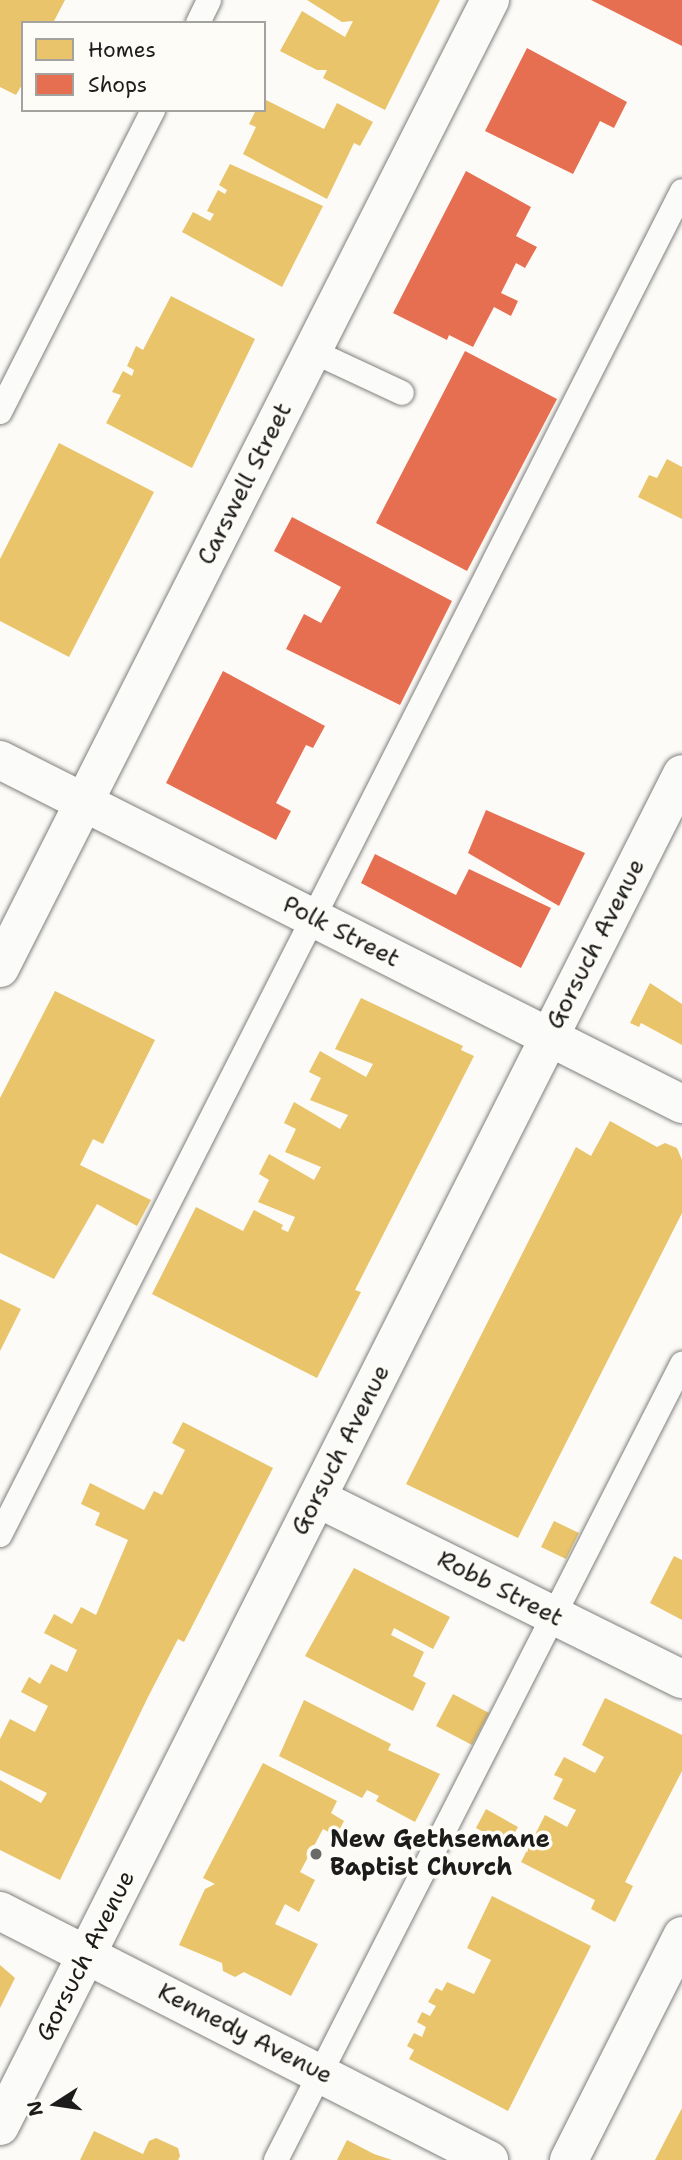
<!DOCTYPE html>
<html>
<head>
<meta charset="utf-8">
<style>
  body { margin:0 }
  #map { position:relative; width:682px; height:2160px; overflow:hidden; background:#fcfbf8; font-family:"Shantell Sans",sans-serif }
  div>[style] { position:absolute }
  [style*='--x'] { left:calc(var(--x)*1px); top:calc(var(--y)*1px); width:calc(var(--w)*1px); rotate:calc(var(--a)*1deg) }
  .homes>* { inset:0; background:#e9c46a }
  .shops>* { inset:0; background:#e76f51 }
  .roads { filter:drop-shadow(0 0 2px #81807f) drop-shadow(0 0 2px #81807f) }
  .service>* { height:24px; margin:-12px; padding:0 12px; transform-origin:12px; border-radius:12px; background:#fbfbf9 }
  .minor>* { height:38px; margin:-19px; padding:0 19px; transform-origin:19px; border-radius:19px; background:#fbfbf9 }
  .tertiary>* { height:38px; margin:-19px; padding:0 19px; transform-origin:19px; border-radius:19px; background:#fbfbf9 }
  .dots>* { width:19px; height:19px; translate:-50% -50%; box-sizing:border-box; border:4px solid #fdfcf7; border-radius:50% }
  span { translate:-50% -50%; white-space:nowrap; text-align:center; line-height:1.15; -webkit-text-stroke:7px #fdfcf7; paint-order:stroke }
  .street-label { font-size:24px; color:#1c1c1c }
  .poi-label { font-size:24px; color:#1c1c1c; font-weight:700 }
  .left { translate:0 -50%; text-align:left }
  .legend { position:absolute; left:21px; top:21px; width:245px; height:91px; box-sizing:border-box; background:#fdfcf7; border:2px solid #a3a29f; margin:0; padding:9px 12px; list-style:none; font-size:21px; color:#1c1c1c }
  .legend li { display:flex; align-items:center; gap:14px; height:35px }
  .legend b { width:35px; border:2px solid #a3a29f }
  .north { position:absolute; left:21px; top:2069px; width:70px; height:70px; -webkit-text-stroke:5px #fdfcf7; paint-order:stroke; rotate:258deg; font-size:19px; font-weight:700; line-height:28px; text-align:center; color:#1c1c1c }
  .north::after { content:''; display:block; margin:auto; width:24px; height:32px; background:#1c1c1c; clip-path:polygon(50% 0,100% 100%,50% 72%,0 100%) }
</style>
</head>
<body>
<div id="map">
  <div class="homes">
    <div style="clip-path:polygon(0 0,65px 0,53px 23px,23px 23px,23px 83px,16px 95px,0 87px)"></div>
    <div style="clip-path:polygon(307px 0,440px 0,385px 110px,323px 78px,327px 70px,317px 70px,280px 51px,302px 11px,345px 37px,353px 21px,342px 22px)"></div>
    <div style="clip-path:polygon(264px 99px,324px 129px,337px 103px,373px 122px,360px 146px,354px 143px,327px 199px,243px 154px,256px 127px,249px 124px,256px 110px,264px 110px)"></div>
    <div style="clip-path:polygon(230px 164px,323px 206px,282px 287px,182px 232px,193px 212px,210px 221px,214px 214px,207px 211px,218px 190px,225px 194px,227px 190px,219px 185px)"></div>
    <div style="clip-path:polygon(171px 296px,255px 339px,192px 468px,106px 423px,121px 395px,112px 392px,123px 371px,132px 376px,134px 370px,127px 366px,136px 346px,143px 350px)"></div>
    <div style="clip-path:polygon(59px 443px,154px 492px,69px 657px,0 621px,0 559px)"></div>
    <div style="clip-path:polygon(667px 459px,682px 467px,682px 519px,638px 497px,649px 475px,657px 478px)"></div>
    <div style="clip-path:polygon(650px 983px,682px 1004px,682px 1045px,641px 1023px,639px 1027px,630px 1023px)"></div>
    <div style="clip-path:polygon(55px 991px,155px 1040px,103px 1144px,93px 1139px,80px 1165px,151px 1200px,137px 1226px,97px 1204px,54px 1279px,0 1253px,0 1098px)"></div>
    <div style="clip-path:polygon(361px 998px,463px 1046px,461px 1050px,474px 1056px,355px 1290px,361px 1292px,317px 1378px,152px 1294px,196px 1207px,243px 1231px,254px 1210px,283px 1225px,281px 1229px,288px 1232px,295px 1217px,258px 1202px,269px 1180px,259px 1174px,269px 1154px,314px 1180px,321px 1167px,285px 1152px,296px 1129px,284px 1123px,294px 1102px,340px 1129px,348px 1115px,310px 1100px,321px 1078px,309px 1072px,320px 1051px,366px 1077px,373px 1064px,335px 1049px)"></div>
    <div style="clip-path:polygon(610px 1121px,657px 1147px,665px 1143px,677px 1148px,682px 1160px,682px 1213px,518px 1538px,406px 1484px,576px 1147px,591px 1156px)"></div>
    <div style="clip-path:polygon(0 1299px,21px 1309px,0 1351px)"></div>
    <div style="clip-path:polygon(183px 1422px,273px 1468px,184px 1642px,178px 1639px,147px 1699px,60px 1880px,0 1850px,0 1780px,41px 1803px,47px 1793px,0 1770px,0 1739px,10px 1719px,35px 1732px,48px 1706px,21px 1692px,29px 1677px,40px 1684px,51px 1664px,67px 1672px,77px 1650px,44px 1633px,54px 1614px,72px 1624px,81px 1607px,96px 1615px,128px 1540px,95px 1525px,100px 1513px,81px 1504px,90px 1483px,144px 1510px,154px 1491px,162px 1495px,185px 1450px,172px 1443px)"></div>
    <div style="clip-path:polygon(554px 1521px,579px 1533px,566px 1559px,541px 1547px)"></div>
    <div style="clip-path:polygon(674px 1556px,682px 1560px,682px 1620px,650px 1603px)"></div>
    <div style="clip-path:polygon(354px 1568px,450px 1617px,433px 1649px,394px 1628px,391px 1635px,424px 1652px,413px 1676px,426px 1683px,413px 1711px,305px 1656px)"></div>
    <div style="clip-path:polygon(453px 1694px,489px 1713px,472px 1745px,436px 1726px)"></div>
    <div style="clip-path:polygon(605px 1698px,682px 1735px,682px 1771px,625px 1882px,633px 1886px,615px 1922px,591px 1909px,595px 1900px,521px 1862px,545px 1815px,567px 1827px,576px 1810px,553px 1799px,563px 1779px,554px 1775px,564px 1757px,595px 1773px,604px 1757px,582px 1745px)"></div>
    <div style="clip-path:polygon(304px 1700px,391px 1744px,388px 1750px,440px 1774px,415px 1822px,376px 1801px,379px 1796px,367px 1790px,362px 1798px,279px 1756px)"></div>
    <div style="clip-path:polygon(263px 1763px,337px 1801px,331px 1813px,344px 1821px,336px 1836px,323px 1829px,300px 1872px,315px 1880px,299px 1912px,285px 1904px,275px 1924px,318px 1944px,291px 1996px,244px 1972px,235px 1977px,223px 1971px,222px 1963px,179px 1945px,205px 1889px,215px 1884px,203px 1878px)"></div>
    <div style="clip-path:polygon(486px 1809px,518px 1827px,508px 1845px,476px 1828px)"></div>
    <div style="clip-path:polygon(492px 1896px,591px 1946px,508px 2111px,409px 2059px,414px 2050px,407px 2046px,414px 2033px,422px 2037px,426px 2027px,417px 2022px,422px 2012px,430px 2016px,436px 2006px,428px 2002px,436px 1988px,442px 1991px,447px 1982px,474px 1994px,491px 1960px,467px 1948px)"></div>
    <div style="clip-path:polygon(0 1965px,15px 1978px,0 2008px)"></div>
    <div style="clip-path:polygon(682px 2108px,682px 2160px,655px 2160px)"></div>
    <div style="clip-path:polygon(94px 2131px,143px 2154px,149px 2141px,156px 2138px,178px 2148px,180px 2156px,178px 2160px,80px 2160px)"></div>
    <div style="clip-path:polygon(347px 2140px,374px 2154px,392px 2160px,337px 2160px)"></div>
  </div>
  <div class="shops">
    <div style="clip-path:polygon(591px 0,682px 0,682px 46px)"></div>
    <div style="clip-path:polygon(527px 48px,627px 102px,614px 128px,600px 121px,573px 174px,485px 131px)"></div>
    <div style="clip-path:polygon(466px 171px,531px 207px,516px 236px,537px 247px,525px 268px,516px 263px,501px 293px,518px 301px,511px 316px,494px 307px,473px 347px,449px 335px,447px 340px,393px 313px)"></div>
    <div style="clip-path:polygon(465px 351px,557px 399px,467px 571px,376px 523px)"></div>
    <div style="clip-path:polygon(292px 517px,452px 601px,400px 705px,286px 649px,304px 614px,321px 623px,341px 587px,274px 551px)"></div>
    <div style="clip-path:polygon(223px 671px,325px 726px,313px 748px,306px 745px,276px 803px,291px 811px,276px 840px,166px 783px)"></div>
    <div style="clip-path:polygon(486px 810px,585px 853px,559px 906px,468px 853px)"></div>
    <div style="clip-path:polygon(375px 854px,456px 895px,469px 869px,551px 908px,521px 968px,361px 883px)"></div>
  </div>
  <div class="roads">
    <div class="service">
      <div style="--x:198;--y:23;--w:25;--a:-64"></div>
      <div style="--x:312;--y:351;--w:99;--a:25"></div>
      <div style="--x:0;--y:412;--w:339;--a:-63.1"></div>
      <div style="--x:0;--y:1535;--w:1507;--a:-63.09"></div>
      <div style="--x:276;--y:2160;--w:894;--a:-62.98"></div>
    </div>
    <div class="minor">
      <div style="--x:0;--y:760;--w:764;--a:26.77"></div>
      <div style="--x:0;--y:968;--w:1085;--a:-63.15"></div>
      <div style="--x:317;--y:1498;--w:407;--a:26.4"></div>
      <div style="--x:0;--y:1911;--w:549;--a:26.99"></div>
      <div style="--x:569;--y:2160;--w:251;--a:-63.2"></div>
    </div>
    <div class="tertiary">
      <div style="--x:0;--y:2126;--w:1514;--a:-63.23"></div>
    </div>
  </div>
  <div class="dots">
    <div style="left:316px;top:1854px;background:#6a6a69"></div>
  </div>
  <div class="street-label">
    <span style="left:245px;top:484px;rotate:-63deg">Carswell Street</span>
    <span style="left:341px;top:932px;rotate:27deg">Polk Street</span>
    <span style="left:596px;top:944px;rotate:-63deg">Gorsuch Avenue</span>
    <span style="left:341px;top:1450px;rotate:-63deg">Gorsuch Avenue</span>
    <span style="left:500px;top:1589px;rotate:27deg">Robb Street</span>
    <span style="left:86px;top:1956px;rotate:-63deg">Gorsuch Avenue</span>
    <span style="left:245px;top:2034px;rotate:27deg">Kennedy Avenue</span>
  </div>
  <div class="poi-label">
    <span class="left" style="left:330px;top:1854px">New Gethsemane<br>Baptist Church</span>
  </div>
  <ul class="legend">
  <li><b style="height:19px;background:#e9c46a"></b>Homes</li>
  <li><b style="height:19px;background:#e76f51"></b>Shops</li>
  </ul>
  <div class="north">N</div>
</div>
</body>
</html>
